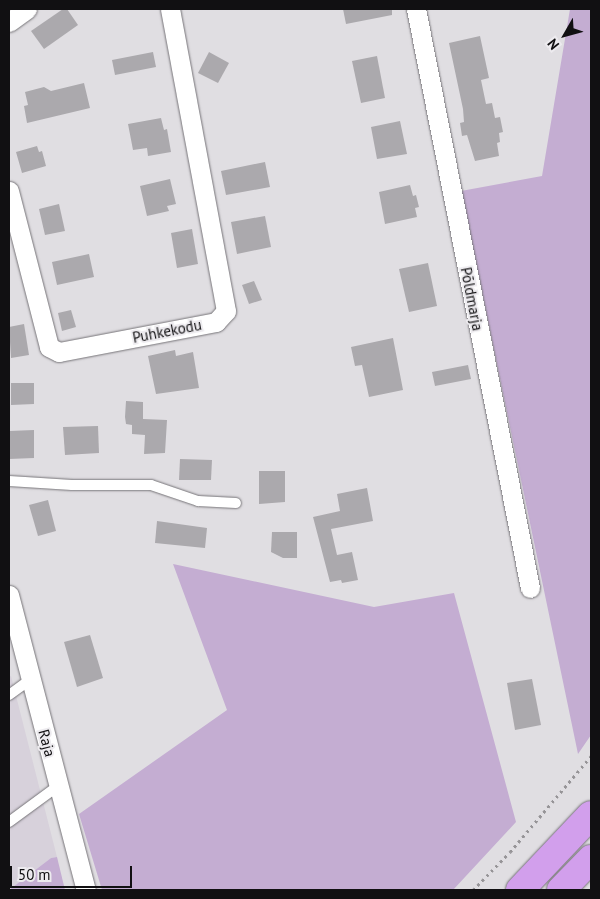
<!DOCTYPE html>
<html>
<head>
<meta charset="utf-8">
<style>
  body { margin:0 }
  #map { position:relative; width:600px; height:899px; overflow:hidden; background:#e0dee2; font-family:"PT Sans",sans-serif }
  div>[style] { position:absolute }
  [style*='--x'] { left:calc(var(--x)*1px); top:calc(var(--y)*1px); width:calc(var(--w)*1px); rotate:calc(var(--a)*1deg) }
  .built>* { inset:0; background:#d7d1db }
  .green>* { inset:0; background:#c4add2 }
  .building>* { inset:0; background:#aba9ad }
  .path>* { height:3px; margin-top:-1.5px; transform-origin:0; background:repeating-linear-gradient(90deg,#969497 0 2.5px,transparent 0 6.5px) }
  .roads { filter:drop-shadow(0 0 1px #767478) drop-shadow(0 0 1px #767478) }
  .service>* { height:10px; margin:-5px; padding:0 5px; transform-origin:5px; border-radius:5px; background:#fff }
  .minor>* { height:19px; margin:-9.5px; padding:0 9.5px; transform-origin:9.5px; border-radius:9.5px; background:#fff }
  .trunk>* { height:28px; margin:-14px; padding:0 14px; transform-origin:14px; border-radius:14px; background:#d29fec }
  span { translate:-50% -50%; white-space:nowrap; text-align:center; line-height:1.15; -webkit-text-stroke:4px #edebef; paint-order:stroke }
  .street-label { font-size:15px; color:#111012 }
  .frame { position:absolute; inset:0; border:10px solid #111012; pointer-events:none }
  .north { position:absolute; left:540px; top:10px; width:50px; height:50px; -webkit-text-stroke:4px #edebef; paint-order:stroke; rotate:232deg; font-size:14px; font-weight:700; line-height:20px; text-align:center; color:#111012 }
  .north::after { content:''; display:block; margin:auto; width:18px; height:22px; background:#111012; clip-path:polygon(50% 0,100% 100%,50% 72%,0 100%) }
  .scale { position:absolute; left:10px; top:866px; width:122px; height:22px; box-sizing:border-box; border:2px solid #111012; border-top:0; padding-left:6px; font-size:15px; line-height:18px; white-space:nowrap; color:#111012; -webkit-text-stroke:4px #edebef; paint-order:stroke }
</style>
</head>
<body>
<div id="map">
  <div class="built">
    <div style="clip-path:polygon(11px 676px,57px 857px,51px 858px,9px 890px,9px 677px)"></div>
  </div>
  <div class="green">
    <div style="clip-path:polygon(570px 9px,591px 9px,591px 735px,578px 754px,461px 191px,542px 176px)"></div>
    <div style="clip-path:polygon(173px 564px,374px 607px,454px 593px,516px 822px,453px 890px,102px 890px,79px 814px,227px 710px)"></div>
    <div style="clip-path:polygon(57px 857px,65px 890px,9px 890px,51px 858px)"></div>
  </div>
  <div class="building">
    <div style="clip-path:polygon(63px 9px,67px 9px,78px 25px,44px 49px,31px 31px)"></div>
    <div style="clip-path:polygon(343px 9px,392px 9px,392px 15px,346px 24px)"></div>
    <div style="clip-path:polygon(480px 36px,489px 78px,481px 80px,486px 104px,492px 103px,495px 118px,500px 117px,503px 132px,499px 133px,500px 142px,497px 143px,499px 156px,475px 161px,467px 135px,462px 136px,460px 123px,464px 122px,463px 109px,449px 43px)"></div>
    <div style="clip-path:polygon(153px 52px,156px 67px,115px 75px,112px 60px)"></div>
    <div style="clip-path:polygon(209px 52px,229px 63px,218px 83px,198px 73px)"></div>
    <div style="clip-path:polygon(377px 56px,385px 98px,361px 103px,352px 61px)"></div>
    <div style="clip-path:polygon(84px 83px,90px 108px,27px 123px,24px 106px,28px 105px,25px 92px,44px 87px,51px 91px)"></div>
    <div style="clip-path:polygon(161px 118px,164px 130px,167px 129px,171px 152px,148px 156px,147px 148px,133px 150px,128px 124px)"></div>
    <div style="clip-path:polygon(400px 121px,407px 154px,377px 159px,371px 127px)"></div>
    <div style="clip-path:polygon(37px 146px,39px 152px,42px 151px,46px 166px,22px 173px,16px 152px)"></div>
    <div style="clip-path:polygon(265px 162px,270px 187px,226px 195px,221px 171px)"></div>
    <div style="clip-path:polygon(170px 179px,176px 204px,167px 206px,169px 211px,147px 216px,140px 186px)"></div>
    <div style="clip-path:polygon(410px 185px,413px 196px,416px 195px,419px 207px,415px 208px,417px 217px,385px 224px,379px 192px)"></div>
    <div style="clip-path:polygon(59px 204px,65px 231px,45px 235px,39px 209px)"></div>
    <div style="clip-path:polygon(265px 216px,271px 247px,237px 254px,231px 222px)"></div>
    <div style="clip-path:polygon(192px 229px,198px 264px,177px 268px,171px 233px)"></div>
    <div style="clip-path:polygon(89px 254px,94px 277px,57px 285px,52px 262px)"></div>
    <div style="clip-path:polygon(428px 263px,437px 306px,409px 312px,399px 269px)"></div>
    <div style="clip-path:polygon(254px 281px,262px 300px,249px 304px,242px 285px)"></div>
    <div style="clip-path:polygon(71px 310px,76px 327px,62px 331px,58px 313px)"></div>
    <div style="clip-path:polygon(24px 324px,29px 355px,11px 358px,9px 327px)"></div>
    <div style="clip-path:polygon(393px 338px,403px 390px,369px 397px,362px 365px,355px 366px,351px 347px)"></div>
    <div style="clip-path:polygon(175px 350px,176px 356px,193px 352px,199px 388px,156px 394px,148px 356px)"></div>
    <div style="clip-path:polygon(468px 365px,471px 379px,435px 386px,432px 372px)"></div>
    <div style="clip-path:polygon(11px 383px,34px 383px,34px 404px,11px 405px)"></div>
    <div style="clip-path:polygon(126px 401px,143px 402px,143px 419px,167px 420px,165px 453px,144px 454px,145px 435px,132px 434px,132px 425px,126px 424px,125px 417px)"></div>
    <div style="clip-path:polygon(98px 426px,99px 453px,65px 455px,63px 427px)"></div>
    <div style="clip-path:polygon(34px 430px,34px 458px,9px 459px,9px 431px)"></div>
    <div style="clip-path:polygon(180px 459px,212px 460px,211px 480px,179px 480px)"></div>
    <div style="clip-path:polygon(259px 471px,285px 471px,285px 502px,259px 504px)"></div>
    <div style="clip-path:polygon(367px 488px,373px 521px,331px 529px,337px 555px,352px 552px,358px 580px,342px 583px,341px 580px,330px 582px,313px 517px,340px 511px,337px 494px)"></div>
    <div style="clip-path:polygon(48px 500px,56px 531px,38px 536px,29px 505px)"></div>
    <div style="clip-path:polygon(157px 521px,207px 528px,205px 548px,155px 543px)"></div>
    <div style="clip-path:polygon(272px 532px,297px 532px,297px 558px,283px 558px,271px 552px)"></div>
    <div style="clip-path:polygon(90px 635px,103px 678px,77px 687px,64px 642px)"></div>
    <div style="clip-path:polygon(532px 679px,541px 725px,515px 730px,507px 683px)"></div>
  </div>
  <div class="path">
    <div style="--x:473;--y:890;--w:53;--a:-45.8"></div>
    <div style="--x:510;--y:852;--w:126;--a:-49.8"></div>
  </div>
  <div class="roads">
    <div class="service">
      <div style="--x:9;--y:481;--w:63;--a:3.6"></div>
      <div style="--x:72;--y:485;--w:79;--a:0"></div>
      <div style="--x:151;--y:485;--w:50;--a:18.8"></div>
      <div style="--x:198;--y:501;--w:38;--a:3"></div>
      <div style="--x:9;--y:695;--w:27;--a:-36"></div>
      <div style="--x:9;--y:822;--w:61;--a:-36.3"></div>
    </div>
    <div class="minor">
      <div style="--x:416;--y:9;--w:590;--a:78.86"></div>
      <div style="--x:9;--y:22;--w:22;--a:-36"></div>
      <div style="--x:9;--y:191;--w:161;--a:75.6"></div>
      <div style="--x:49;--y:347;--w:11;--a:27"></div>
      <div style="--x:59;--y:352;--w:160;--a:-10.8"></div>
      <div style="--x:216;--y:322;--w:15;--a:-48"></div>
      <div style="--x:226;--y:311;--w:307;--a:-100.5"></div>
      <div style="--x:9;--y:595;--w:305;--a:75.4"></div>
    </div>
    <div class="trunk">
      <div style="--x:520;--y:890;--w:103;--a:-46.6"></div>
      <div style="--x:561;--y:890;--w:43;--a:-45.9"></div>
    </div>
  </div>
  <div class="street-label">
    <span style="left:472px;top:299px;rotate:79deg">Põldmarja</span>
    <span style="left:167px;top:331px;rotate:-11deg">Puhkekodu</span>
    <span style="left:47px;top:743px;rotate:75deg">Raja</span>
  </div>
  <div class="frame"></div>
  <div class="north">N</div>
  <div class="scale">50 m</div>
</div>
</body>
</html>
